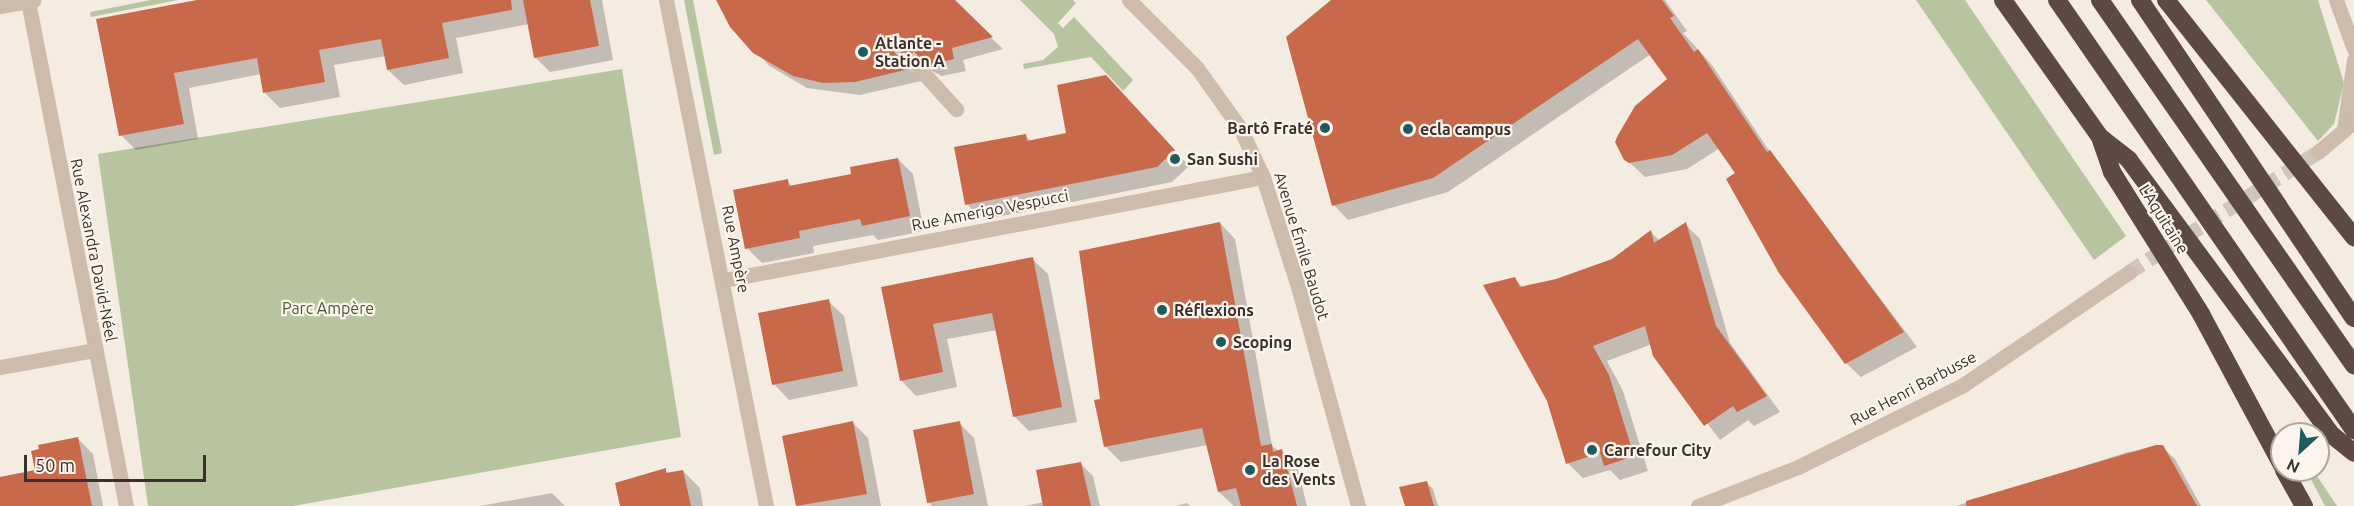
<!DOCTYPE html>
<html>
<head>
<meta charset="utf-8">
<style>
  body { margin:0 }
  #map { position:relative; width:2354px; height:506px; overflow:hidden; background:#f4ebe1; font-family:Ubuntu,sans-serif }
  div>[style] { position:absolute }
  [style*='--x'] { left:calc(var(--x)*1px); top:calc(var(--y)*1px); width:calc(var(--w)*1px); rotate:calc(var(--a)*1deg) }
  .green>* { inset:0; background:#b8c4a0 }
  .shadow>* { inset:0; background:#0003 }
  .building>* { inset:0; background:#c8694b }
  .pedestrian-tunnel>* { height:15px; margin-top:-7.5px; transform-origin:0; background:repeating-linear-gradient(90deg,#cfc6bd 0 15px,transparent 0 23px) }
  .tertiary-tunnel>* { height:15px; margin-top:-7.5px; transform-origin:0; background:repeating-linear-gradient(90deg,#cfc6bd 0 15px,transparent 0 23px) }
  .pedestrian>* { height:15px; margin:-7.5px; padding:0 7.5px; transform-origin:7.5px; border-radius:7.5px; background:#cdbbac }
  .minor>* { height:15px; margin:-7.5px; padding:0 7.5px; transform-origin:7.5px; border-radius:7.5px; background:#cdbbac }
  .tertiary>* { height:15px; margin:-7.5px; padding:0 7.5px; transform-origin:7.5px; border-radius:7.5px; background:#cdbbac }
  .motorway>* { height:18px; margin:-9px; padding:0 9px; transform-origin:9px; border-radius:9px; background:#5c4a42 }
  .dots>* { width:16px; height:16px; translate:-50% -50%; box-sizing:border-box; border:3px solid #fbf5ee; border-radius:50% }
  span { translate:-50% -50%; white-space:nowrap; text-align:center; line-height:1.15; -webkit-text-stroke:4.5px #fbf5ee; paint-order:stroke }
  .poi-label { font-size:16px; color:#3b302b; font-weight:700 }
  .left { translate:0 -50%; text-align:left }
  .right { translate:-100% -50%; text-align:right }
  .street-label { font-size:16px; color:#3b302b }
  .park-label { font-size:16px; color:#4a5a2e }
  .north { position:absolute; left:2270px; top:422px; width:60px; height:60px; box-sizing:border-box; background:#fbf5ee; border:2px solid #aea6a0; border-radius:50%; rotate:206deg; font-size:16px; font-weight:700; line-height:24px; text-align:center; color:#3b302b }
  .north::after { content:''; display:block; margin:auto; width:21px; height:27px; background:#1f5a5e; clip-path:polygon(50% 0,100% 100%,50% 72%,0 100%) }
  .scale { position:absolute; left:24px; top:455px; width:182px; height:27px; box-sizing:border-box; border:3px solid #3b302b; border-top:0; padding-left:8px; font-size:18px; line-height:21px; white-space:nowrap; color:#3b302b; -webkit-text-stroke:4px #fbf5ee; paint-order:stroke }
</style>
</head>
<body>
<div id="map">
  <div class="green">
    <div style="clip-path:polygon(151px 0,178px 0,91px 17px,90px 12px)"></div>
    <div style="clip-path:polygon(684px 0,693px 0,722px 153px,714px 155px)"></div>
    <div style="clip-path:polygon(1020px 0,1073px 0,1076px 3px,1058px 23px,1063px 28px,1074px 17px,1133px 80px,1123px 91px,1091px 57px,1024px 69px,1023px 64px,1043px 60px,1058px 47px,1054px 34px)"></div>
    <div style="clip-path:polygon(1916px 0,1965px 0,2126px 236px,2094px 260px)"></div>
    <div style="clip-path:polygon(2206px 0,2318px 0,2344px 83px,2334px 124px,2318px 141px)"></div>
    <div style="clip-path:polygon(622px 69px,681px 437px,293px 506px,148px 506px,98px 154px)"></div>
    <div style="clip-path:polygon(2306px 470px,2313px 470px,2337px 506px,2325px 506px)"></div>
  </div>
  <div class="shadow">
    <div style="clip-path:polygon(205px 0,602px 0,613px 60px,550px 72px,535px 57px,529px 24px,456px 38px,463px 73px,404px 85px,388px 70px,386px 56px,334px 65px,340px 97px,280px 108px,265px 93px,261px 74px,189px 88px,198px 139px,136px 150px,121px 135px)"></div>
    <div style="clip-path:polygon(719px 0,950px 0,1003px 49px,963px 60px,966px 71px,942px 76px,928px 69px,921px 81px,860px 95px,807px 88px,768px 65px)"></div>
    <div style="clip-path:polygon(1333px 0,1665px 0,1687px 31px,1683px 33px,1712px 65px,1770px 152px,1917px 347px,1861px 377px,1846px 363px,1720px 148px,1687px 169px,1645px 177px,1626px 159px,1669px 79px,1651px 54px,1448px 192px,1348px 220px,1334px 205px)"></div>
    <div style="clip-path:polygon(1121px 92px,1189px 166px,1172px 182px,982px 220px,967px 204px,1026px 136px,1032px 142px,1068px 135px)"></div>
    <div style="clip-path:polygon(898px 159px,913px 174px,924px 231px,878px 240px,873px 235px,813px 246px,814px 253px,762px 263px,747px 248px,787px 181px,793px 187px,853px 175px)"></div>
    <div style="clip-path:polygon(1220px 223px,1235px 239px,1272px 446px,1297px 466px,1307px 506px,1234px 506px,1219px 492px,1207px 445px,1121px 462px,1105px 446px,1102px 400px)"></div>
    <div style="clip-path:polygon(1685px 224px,1700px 239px,1730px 343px,1780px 412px,1754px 426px,1748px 420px,1720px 440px,1655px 355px,1652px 344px,1607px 361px,1623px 391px,1648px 471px,1620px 480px,1610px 470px,1583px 478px,1568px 463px,1514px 279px,1524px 288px,1557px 281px,1613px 260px,1651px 232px,1660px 241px)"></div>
    <div style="clip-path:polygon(1032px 259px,1048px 274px,1077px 422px,1029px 431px,1014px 416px,997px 330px,947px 339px,957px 387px,916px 396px,901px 380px,883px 288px)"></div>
    <div style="clip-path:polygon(828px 301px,844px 316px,858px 386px,789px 400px,774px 384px)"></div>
    <div style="clip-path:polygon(853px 423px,868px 438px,881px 506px,798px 506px,784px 437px)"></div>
    <div style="clip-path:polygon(959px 423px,974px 438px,988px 506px,932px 506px,928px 502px)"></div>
    <div style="clip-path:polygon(77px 438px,93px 454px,103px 506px,0 506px,0 479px,37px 472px)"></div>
    <div style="clip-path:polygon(2162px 447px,2175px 459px,2201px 506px,1956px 506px,2128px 452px)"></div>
    <div style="clip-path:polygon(1080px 463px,1093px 476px,1100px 506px,1025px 506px,1044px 502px)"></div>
    <div style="clip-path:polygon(665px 470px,669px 474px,683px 471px,700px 488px,703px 506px,620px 506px)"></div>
    <div style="clip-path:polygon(1426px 482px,1433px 489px,1438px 506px,1406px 506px)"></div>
    <div style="clip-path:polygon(552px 493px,565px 506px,480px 506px)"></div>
    <div style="clip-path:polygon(1187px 503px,1190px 506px,1176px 506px)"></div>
  </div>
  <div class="building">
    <div style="clip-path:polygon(197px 0,511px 0,512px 10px,442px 23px,449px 58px,387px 70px,381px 39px,319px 50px,325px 82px,263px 93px,257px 58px,174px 73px,184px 124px,119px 136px,96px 19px)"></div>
    <div style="clip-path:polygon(523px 0,590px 0,599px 46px,534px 58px)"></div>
    <div style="clip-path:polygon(716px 0,955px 0,993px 37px,952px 48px,954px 59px,929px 65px,917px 57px,909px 69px,855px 82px,823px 83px,793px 76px,753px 53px,730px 27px)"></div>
    <div style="clip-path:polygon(1331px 0,1662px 0,1674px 16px,1670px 18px,1694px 52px,1698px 49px,1767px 152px,1770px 150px,1904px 332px,1845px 364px,1779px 273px,1726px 179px,1735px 173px,1707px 133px,1672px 155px,1629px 163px,1624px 160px,1615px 142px,1618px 135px,1635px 106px,1667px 79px,1638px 39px,1433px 178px,1332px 206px,1286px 37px)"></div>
    <div style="clip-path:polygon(1106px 75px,1175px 150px,1157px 167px,965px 205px,954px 147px,1026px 134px,1027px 141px,1066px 133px,1057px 85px)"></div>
    <div style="clip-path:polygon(898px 158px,910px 216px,862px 226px,860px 219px,799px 231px,800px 238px,745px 249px,733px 190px,788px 179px,789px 186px,851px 174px,850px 167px)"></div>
    <div style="clip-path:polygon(1220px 222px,1261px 446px,1272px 444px,1273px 452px,1282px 449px,1297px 506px,1241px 506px,1236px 488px,1218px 492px,1202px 428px,1104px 447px,1094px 400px,1100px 399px,1079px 251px)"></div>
    <div style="clip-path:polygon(1686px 222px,1716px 326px,1767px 396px,1737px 412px,1733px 406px,1704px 426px,1653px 356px,1645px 326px,1593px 346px,1609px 375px,1634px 456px,1604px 466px,1600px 453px,1566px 464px,1547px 401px,1483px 285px,1515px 277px,1520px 287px,1556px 279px,1612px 259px,1651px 230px,1654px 243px)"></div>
    <div style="clip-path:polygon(1033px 257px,1062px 407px,1013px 417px,992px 313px,933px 324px,943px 372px,900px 381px,881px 287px)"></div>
    <div style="clip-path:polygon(829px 299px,843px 371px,772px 385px,758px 313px)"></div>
    <div style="clip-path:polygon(853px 421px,867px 494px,796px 506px,782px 436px)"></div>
    <div style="clip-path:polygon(960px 421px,974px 494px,927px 503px,913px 430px)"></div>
    <div style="clip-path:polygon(78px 437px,92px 506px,0 506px,0 477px,35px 470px,31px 451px,39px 449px,38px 445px)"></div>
    <div style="clip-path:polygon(2156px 445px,2163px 445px,2197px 506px,1966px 506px,1966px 501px)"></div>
    <div style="clip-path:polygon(1081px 462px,1091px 506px,1043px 506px,1036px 470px)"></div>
    <div style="clip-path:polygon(666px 468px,666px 473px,683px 470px,691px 506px,620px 506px,615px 483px)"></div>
    <div style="clip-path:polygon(1427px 481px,1434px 506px,1405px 506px,1399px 487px)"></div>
  </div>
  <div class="pedestrian-tunnel">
    <div style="--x:893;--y:39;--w:38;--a:48"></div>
  </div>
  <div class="tertiary-tunnel">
    <div style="--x:2129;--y:272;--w:224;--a:-32.4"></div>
  </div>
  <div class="pedestrian">
    <div style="--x:918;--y:67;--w:57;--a:47.9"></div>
  </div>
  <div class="minor">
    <div style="--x:666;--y:0;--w:516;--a:78.82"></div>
    <div style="--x:28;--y:1;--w:514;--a:79.02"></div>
    <div style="--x:0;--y:6;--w:34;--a:-10"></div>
    <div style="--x:724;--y:280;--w:549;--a:-10.82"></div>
    <div style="--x:0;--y:367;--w:97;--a:-10.1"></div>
  </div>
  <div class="tertiary">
    <div style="--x:1129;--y:0;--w:96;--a:45"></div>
    <div style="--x:1197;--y:68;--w:74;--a:54.4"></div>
    <div style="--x:1240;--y:128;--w:54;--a:64.9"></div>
    <div style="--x:1263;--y:177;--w:119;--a:72.3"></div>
    <div style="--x:1299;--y:290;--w:224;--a:74.7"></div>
    <div style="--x:2336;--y:0;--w:52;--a:69.8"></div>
    <div style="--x:2344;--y:130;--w:71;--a:-81.9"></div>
    <div style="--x:2318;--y:152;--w:42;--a:-40.2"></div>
    <div style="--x:1698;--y:506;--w:107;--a:-21.3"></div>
    <div style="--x:1798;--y:467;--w:184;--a:-26.4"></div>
    <div style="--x:1963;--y:385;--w:201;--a:-34.2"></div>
  </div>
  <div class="motorway">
    <div style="--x:2003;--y:0;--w:168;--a:54.7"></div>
    <div style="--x:2100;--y:137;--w:37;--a:71"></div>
    <div style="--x:2112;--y:172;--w:168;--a:57.9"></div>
    <div style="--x:2201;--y:314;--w:171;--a:61.8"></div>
    <div style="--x:2057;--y:0;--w:523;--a:55.37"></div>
    <div style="--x:2100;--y:0;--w:445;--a:55.2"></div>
    <div style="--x:2140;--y:0;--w:383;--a:56.1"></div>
    <div style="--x:2166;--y:0;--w:303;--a:51.6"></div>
    <div style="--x:2100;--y:137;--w:37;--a:38"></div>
    <div style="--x:2129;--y:160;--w:342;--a:53.6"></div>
    <div style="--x:2332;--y:435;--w:28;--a:39"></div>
    <div style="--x:2284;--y:470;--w:41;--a:60.9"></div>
  </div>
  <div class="dots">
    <div style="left:863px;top:52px;background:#1f5a5e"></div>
    <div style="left:1325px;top:128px;background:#1f5a5e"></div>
    <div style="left:1408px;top:129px;background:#1f5a5e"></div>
    <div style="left:1175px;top:159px;background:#1f5a5e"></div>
    <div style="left:1162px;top:310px;background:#1f5a5e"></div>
    <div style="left:1221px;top:342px;background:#1f5a5e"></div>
    <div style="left:1592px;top:450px;background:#1f5a5e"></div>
    <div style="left:1250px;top:470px;background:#1f5a5e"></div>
  </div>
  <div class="poi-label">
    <span class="left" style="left:875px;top:52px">Atlante -<br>Station A</span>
    <span class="right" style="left:1313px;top:128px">Bartô Fraté</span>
    <span class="left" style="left:1420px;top:129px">ecla campus</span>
    <span class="left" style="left:1187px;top:159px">San Sushi</span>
    <span class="left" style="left:1174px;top:310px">Réflexions</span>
    <span class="left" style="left:1233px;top:342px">Scoping</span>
    <span class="left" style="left:1604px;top:450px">Carrefour City</span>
    <span class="left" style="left:1262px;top:470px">La Rose<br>des Vents</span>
  </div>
  <div class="street-label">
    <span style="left:990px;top:210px;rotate:-11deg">Rue Amerigo Vespucci</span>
    <span style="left:2164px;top:219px;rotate:58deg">L'Aquitaine</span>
    <span style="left:1302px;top:246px;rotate:73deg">Avenue Émile Baudot</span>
    <span style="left:736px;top:249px;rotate:79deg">Rue Ampère</span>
    <span style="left:94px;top:250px;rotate:79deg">Rue Alexandra David-Néel</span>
    <span style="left:1913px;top:388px;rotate:-28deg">Rue Henri Barbusse</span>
  </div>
  <div class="park-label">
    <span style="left:328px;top:308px">Parc Ampère</span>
  </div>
  <div class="north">N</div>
  <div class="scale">50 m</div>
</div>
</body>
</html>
